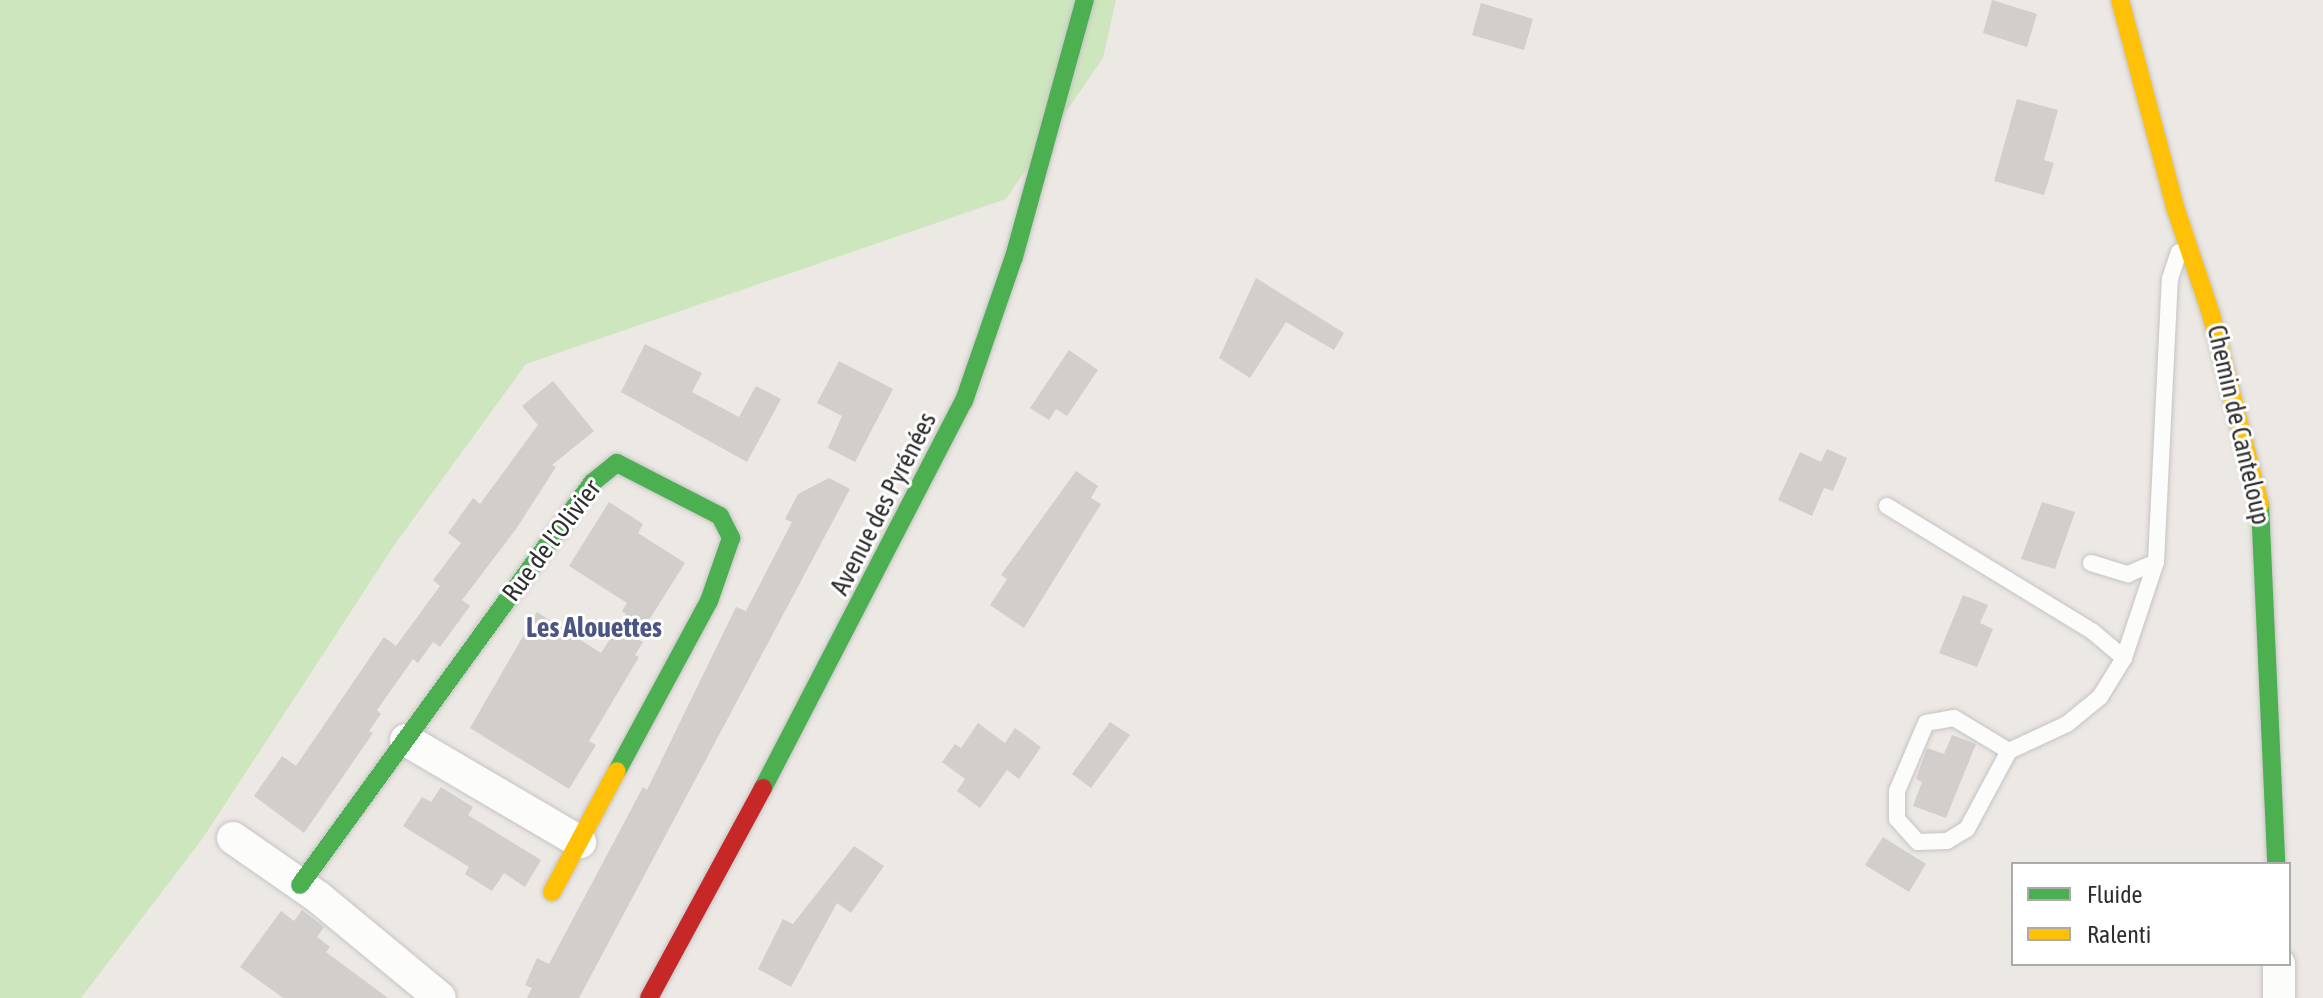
<!DOCTYPE html>
<html>
<head>
<meta charset="utf-8">
<style>
  body { margin:0 }
  #map { position:relative; width:2323px; height:998px; overflow:hidden; background:#ece8e4; font-family:"Asap Condensed",sans-serif }
  div>[style] { position:absolute }
  [style*='--x'] { left:calc(var(--x)*1px); top:calc(var(--y)*1px); width:calc(var(--w)*1px); rotate:calc(var(--a)*1deg) }
  .green>* { inset:0; background:#cee6be }
  .building>* { inset:0; background:#d1cecb }
  .roads { filter:drop-shadow(0 0 2px #c5c4c5) drop-shadow(0 0 2px #c5c4c5) }
  .lane>* { height:16px; margin:-8px; padding:0 8px; transform-origin:8px; border-radius:8px; background:#fcfcfb }
  .street>* { height:32px; margin:-16px; padding:0 16px; transform-origin:16px; border-radius:16px; background:#fcfcfb }
  .fast>* { height:18px; margin:-9px; padding:0 9px; transform-origin:9px; border-radius:9px; background:#4caf50 }
  .slow>* { height:18px; margin:-9px; padding:0 9px; transform-origin:9px; border-radius:9px; background:#ffc107 }
  .jam>* { height:18px; margin:-9px; padding:0 9px; transform-origin:9px; border-radius:9px; background:#c62828 }
  span { translate:-50% -50%; white-space:nowrap; text-align:center; line-height:1.15; -webkit-text-stroke:6px #fff; paint-order:stroke }
  .street-label { font-size:26px; color:#2e2e2e }
  .neighbourhood-label { font-size:28px; color:#4d5680; font-weight:700 }
  .legend { position:absolute; left:2011px; top:862px; width:280px; height:104px; box-sizing:border-box; background:#fff; border:2px solid #ababab; margin:0; padding:10px 14px; list-style:none; font-size:24px; color:#2e2e2e }
  .legend li { display:flex; align-items:center; gap:16px; height:40px }
  .legend b { width:40px; border:2px solid #ababab }
</style>
</head>
<body>
<div id="map">
  <div class="green">
    <div style="clip-path:polygon(0 0,1116px 0,1103px 58px,1006px 199px,526px 364px,395px 544px,203px 838px,81px 998px,0 998px)"></div>
  </div>
  <div class="building">
    <div style="clip-path:polygon(1992px 0,2037px 14px,2027px 47px,1983px 33px)"></div>
    <div style="clip-path:polygon(1481px 3px,1533px 19px,1524px 50px,1472px 35px)"></div>
    <div style="clip-path:polygon(2017px 99px,2058px 110px,2044px 160px,2054px 163px,2044px 195px,1994px 181px)"></div>
    <div style="clip-path:polygon(1256px 278px,1344px 333px,1334px 350px,1286px 322px,1250px 378px,1219px 358px)"></div>
    <div style="clip-path:polygon(645px 344px,702px 373px,692px 392px,739px 417px,756px 386px,781px 399px,747px 462px,621px 392px)"></div>
    <div style="clip-path:polygon(1069px 350px,1098px 370px,1067px 416px,1056px 409px,1049px 420px,1030px 408px)"></div>
    <div style="clip-path:polygon(839px 361px,893px 389px,855px 462px,828px 448px,842px 416px,817px 403px)"></div>
    <div style="clip-path:polygon(553px 381px,594px 431px,552px 465px,556px 467px,516px 529px,462px 600px,470px 606px,440px 647px,433px 642px,418px 663px,413px 659px,377px 710px,381px 714px,369px 731px,373px 733px,304px 833px,254px 796px,282px 756px,296px 766px,384px 637px,396px 646px,440px 586px,433px 580px,461px 543px,448px 533px,473px 498px,480px 504px,538px 425px,522px 406px)"></div>
    <div style="clip-path:polygon(1827px 449px,1847px 458px,1833px 491px,1824px 488px,1812px 516px,1778px 500px,1800px 452px,1821px 462px)"></div>
    <div style="clip-path:polygon(1076px 471px,1098px 486px,1091px 498px,1101px 504px,1024px 628px,990px 605px,1007px 579px,1001px 575px)"></div>
    <div style="clip-path:polygon(829px 478px,850px 489px,579px 998px,527px 998px,532px 988px,525px 985px,537px 958px,549px 964px,643px 787px,647px 790px,736px 607px,746px 611px,792px 522px,785px 519px,798px 494px)"></div>
    <div style="clip-path:polygon(609px 502px,643px 524px,638px 533px,685px 563px,637px 639px,643px 642px,635px 655px,639px 657px,589px 741px,596px 745px,569px 789px,470px 728px,537px 612px,601px 653px,626px 614px,622px 611px,627px 603px,569px 566px)"></div>
    <div style="clip-path:polygon(2042px 502px,2075px 512px,2055px 569px,2021px 559px)"></div>
    <div style="clip-path:polygon(1963px 595px,1988px 605px,1980px 623px,1993px 629px,1977px 667px,1939px 653px)"></div>
    <div style="clip-path:polygon(1110px 722px,1130px 735px,1091px 788px,1072px 774px)"></div>
    <div style="clip-path:polygon(978px 723px,1005px 743px,1015px 728px,1041px 747px,1019px 779px,1007px 770px,980px 808px,957px 791px,965px 779px,942px 762px,955px 744px,961px 748px)"></div>
    <div style="clip-path:polygon(1952px 735px,1976px 744px,1946px 818px,1913px 806px,1922px 782px,1916px 779px,1927px 748px,1944px 754px)"></div>
    <div style="clip-path:polygon(441px 787px,473px 807px,468px 815px,541px 860px,525px 887px,504px 873px,492px 891px,465px 874px,469px 867px,403px 826px,422px 797px,431px 802px)"></div>
    <div style="clip-path:polygon(1883px 837px,1926px 864px,1909px 892px,1865px 865px)"></div>
    <div style="clip-path:polygon(854px 846px,884px 866px,851px 913px,837px 903px,791px 987px,758px 969px,783px 919px,793px 924px)"></div>
    <div style="clip-path:polygon(302px 910px,324px 927px,317px 937px,330px 947px,326px 952px,388px 998px,283px 998px,240px 967px,281px 911px,294px 921px)"></div>
  </div>
  <div class="roads">
    <div class="lane">
      <div style="--x:1887;--y:506;--w:240;--a:31.4"></div>
      <div style="--x:2092;--y:631;--w:42;--a:40.2"></div>
      <div style="--x:2091;--y:563;--w:39;--a:17"></div>
      <div style="--x:2128;--y:574;--w:30;--a:-23"></div>
      <div style="--x:2009;--y:751;--w:64;--a:-149"></div>
      <div style="--x:1954;--y:718;--w:28;--a:170"></div>
      <div style="--x:1926;--y:723;--w:74;--a:113.1"></div>
      <div style="--x:1897;--y:791;--w:28;--a:90"></div>
      <div style="--x:1897;--y:819;--w:31;--a:48"></div>
      <div style="--x:1918;--y:842;--w:29;--a:-2"></div>
      <div style="--x:1947;--y:841;--w:23;--a:-31"></div>
      <div style="--x:1967;--y:829;--w:89;--a:-61.7"></div>
      <div style="--x:2009;--y:751;--w:64;--a:-25"></div>
      <div style="--x:2067;--y:724;--w:43;--a:-39.3"></div>
      <div style="--x:2100;--y:697;--w:46;--a:-58.4"></div>
      <div style="--x:2124;--y:658;--w:101;--a:-71.6"></div>
      <div style="--x:2156;--y:562;--w:283;--a:-87.2"></div>
      <div style="--x:2170;--y:279;--w:28;--a:-72"></div>
    </div>
    <div class="street">
      <div style="--x:406;--y:740;--w:202;--a:30.4"></div>
      <div style="--x:233;--y:838;--w:103;--a:34.8"></div>
      <div style="--x:318;--y:897;--w:158;--a:39.6"></div>
      <div style="--x:2279;--y:964;--w:34;--a:90"></div>
    </div>
    <div class="fast">
      <div style="--x:2260;--y:505;--w:359;--a:87.4"></div>
      <div style="--x:763;--y:788;--w:436;--a:-62.6"></div>
      <div style="--x:964;--y:401;--w:152;--a:-70.9"></div>
      <div style="--x:1014;--y:257;--w:267;--a:-74.6"></div>
      <div style="--x:300;--y:885;--w:497;--a:-54"></div>
      <div style="--x:592;--y:483;--w:32;--a:-39"></div>
      <div style="--x:617;--y:463;--w:116;--a:27.2"></div>
      <div style="--x:720;--y:516;--w:25;--a:63"></div>
      <div style="--x:731;--y:538;--w:67;--a:109.2"></div>
      <div style="--x:709;--y:601;--w:193;--a:118.4"></div>
    </div>
    <div class="slow">
      <div style="--x:2120;--y:0;--w:217;--a:75.1"></div>
      <div style="--x:2176;--y:210;--w:110;--a:71.4"></div>
      <div style="--x:2211;--y:314;--w:197;--a:75.6"></div>
      <div style="--x:552;--y:892;--w:137;--a:-61.8"></div>
    </div>
    <div class="jam">
      <div style="--x:649;--y:998;--w:239;--a:-61.5"></div>
    </div>
  </div>
  <div class="street-label">
    <span style="left:2238px;top:425px;rotate:77deg">Chemin de Canteloup</span>
    <span style="left:884px;top:504px;rotate:-63deg">Avenue des Pyrénées</span>
    <span style="left:552px;top:541px;rotate:-53deg">Rue de l'Olivier</span>
  </div>
  <div class="neighbourhood-label">
    <span style="left:594px;top:627px">Les Alouettes</span>
  </div>
  <ul class="legend">
  <li><b style="height:10px;background:#4caf50"></b>Fluide</li>
  <li><b style="height:10px;background:#ffc107"></b>Ralenti</li>
  </ul>
</div>
</body>
</html>
